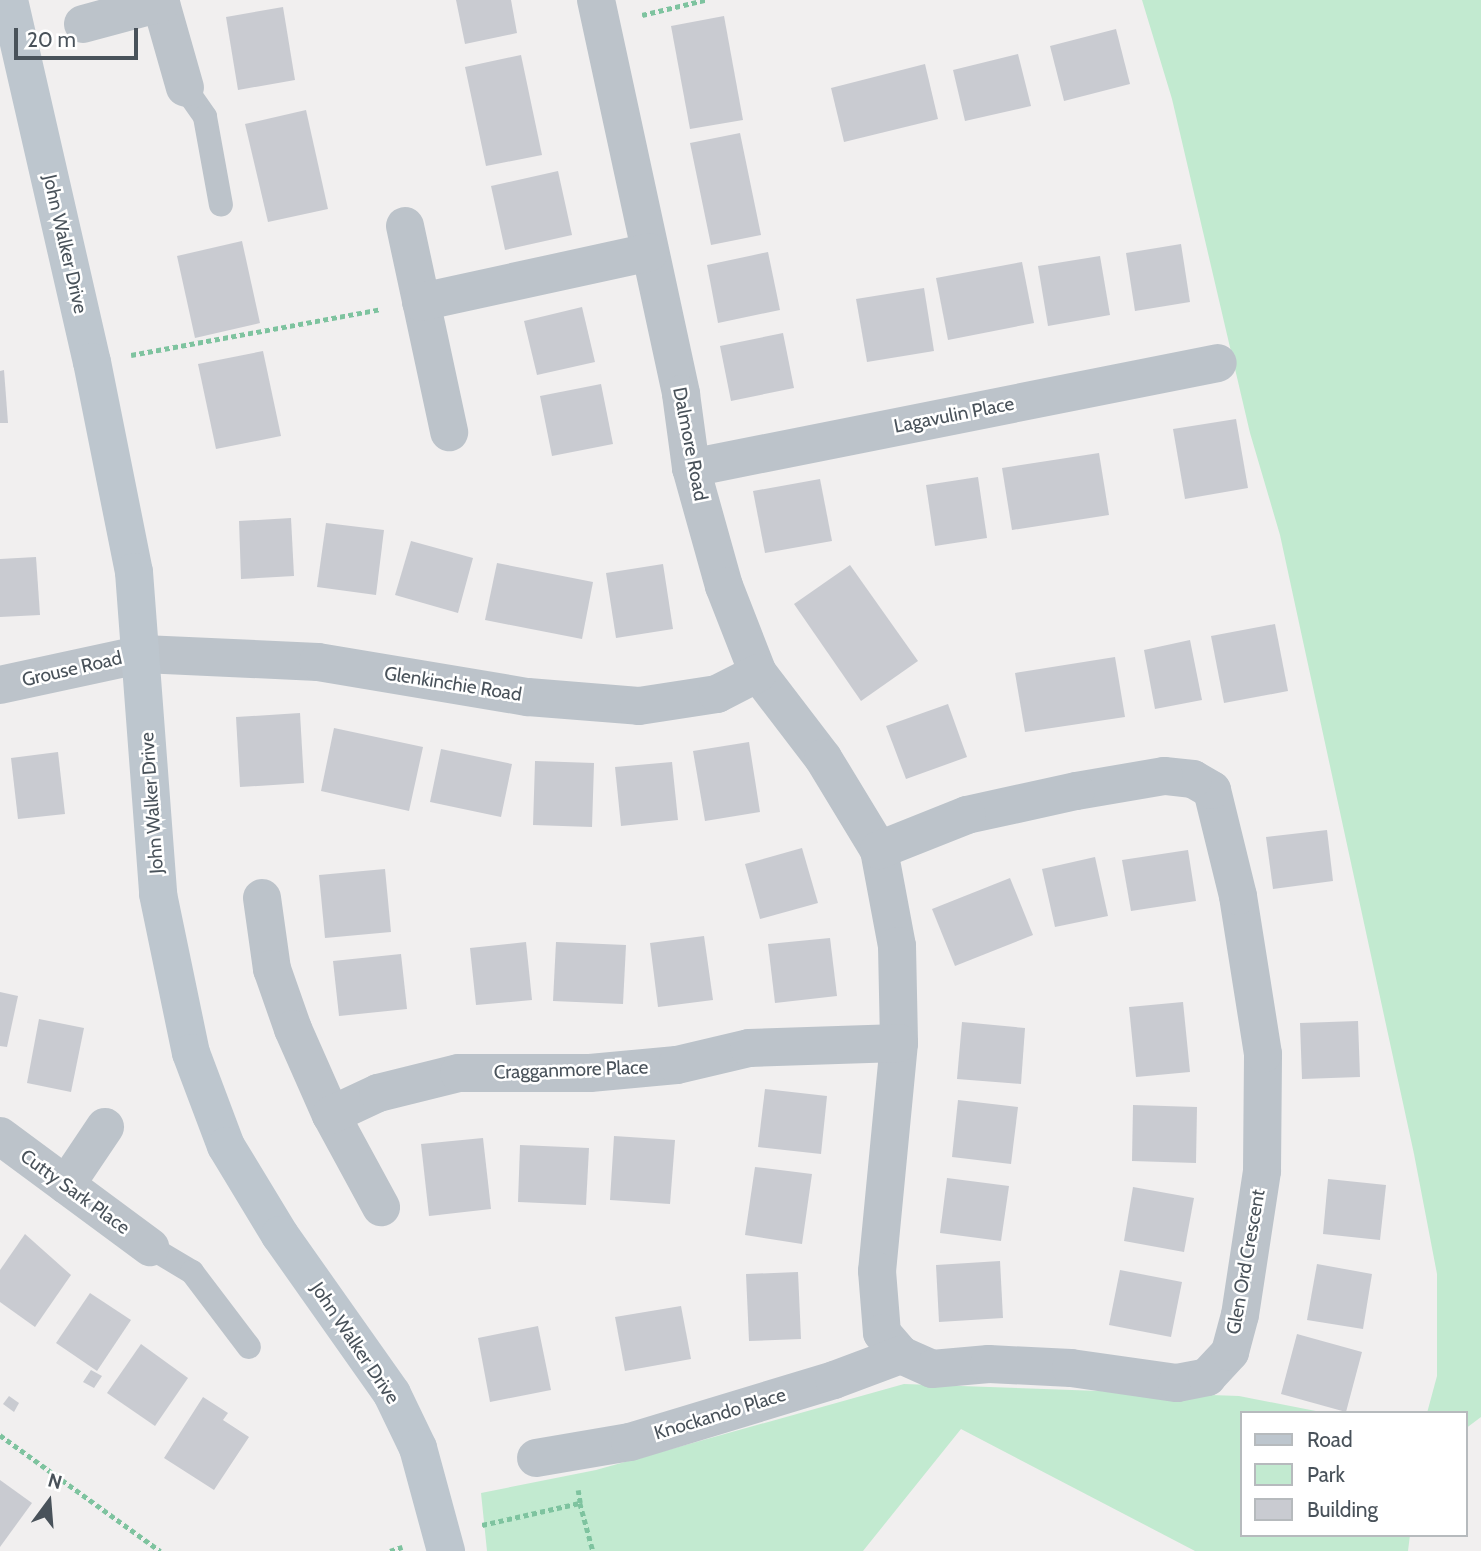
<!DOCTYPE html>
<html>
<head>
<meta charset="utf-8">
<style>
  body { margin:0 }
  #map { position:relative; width:1481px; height:1551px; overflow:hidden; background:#f1efef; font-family:Cabin,sans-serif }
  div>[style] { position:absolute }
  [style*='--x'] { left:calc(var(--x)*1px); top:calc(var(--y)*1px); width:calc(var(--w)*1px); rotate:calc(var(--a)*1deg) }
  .green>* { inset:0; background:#c2ead0 }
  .building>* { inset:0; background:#c9cbd1 }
  .path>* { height:4.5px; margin-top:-2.25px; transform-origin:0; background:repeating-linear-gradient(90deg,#7ec39f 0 5px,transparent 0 8.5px) }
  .lane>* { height:24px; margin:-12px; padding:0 12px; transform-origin:12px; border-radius:12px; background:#bcc3ca }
  .street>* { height:38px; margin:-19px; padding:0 19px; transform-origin:19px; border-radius:19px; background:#bcc3ca }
  .secondary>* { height:38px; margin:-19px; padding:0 19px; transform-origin:19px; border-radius:19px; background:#bdc6ce }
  span { translate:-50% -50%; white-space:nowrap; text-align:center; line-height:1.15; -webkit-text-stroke:5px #fff; paint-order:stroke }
  .street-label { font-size:19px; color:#49525a }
  .legend { position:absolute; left:1240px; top:1411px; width:228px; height:126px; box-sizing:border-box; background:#fff; border:2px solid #b6babd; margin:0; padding:9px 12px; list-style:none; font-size:21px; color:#49525a }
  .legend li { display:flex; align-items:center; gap:14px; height:35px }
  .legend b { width:35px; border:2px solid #b6babd }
  .north { position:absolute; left:14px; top:1467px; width:70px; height:70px; -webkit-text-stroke:5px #fff; paint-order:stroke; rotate:16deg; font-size:19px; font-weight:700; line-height:28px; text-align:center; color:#49525a }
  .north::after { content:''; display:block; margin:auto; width:24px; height:32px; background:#49525a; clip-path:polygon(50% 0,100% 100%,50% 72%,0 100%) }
  .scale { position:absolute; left:14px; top:28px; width:124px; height:32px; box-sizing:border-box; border:4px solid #49525a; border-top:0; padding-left:9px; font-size:21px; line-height:24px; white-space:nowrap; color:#49525a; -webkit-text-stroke:5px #fff; paint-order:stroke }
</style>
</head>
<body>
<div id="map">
  <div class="green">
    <div style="clip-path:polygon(1142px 0,1481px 0,1481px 1417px,1465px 1429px,1465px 1413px,1427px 1413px,1437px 1376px,1437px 1274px,1414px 1154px,1280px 535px,1250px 433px,1172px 99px)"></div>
    <div style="clip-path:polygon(904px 1384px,1239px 1396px,1326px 1413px,1241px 1413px,1241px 1535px,1410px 1535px,1408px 1551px,1195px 1551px,961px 1429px,863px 1551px,487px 1551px,481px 1493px,596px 1470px)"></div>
  </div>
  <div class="building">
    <div style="clip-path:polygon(456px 0,511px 0,517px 33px,465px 44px)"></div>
    <div style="clip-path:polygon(283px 7px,295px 80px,238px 90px,226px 17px)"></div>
    <div style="clip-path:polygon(724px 16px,743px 120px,690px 129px,671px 26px)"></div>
    <div style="clip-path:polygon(1116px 29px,1130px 84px,1064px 101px,1050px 46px)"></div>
    <div style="clip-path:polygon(1018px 54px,1031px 106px,965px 121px,953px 70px)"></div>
    <div style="clip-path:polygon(521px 55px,542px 155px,486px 166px,465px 67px)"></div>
    <div style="clip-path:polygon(925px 64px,938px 119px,844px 142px,831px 88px)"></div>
    <div style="clip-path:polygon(306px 110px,328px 209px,268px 222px,245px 124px)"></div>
    <div style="clip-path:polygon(740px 133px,761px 235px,711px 245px,690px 143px)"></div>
    <div style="clip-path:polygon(558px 171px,572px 235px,505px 250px,491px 186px)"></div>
    <div style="clip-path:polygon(242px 241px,260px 323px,195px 338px,177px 256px)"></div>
    <div style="clip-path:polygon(1181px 244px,1190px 302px,1135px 311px,1126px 253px)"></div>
    <div style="clip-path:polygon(768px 252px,780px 310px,718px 323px,707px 265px)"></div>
    <div style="clip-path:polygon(1100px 256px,1110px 315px,1048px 326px,1038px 266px)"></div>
    <div style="clip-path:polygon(1022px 262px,1034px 323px,948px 340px,936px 278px)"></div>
    <div style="clip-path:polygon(924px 288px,934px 351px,867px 362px,856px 299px)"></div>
    <div style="clip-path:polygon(582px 307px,595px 362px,537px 375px,524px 321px)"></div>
    <div style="clip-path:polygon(783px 333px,794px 388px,731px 401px,720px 346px)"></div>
    <div style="clip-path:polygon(263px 351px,281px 436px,216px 449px,198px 364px)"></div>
    <div style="clip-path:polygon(4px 370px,8px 423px,0 423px,0 371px)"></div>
    <div style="clip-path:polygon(601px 384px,613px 444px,552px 456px,540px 396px)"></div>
    <div style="clip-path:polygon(1236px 419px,1248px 488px,1185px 499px,1173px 429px)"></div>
    <div style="clip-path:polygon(1099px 453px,1109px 515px,1012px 530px,1002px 468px)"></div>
    <div style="clip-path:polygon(978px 477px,987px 538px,935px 546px,926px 485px)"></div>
    <div style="clip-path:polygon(820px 479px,832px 541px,765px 553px,753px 491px)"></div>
    <div style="clip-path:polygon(291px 518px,294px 576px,241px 579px,239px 521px)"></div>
    <div style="clip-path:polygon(326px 523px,384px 530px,376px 595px,317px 587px)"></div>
    <div style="clip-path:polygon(411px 541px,473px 558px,458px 613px,395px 595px)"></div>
    <div style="clip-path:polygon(36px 557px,40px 615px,0 617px,0 559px)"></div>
    <div style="clip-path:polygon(497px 563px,593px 582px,582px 639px,485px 620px)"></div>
    <div style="clip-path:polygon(663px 564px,673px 629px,616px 638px,606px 573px)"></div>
    <div style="clip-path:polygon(850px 565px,918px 661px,861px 701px,794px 604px)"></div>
    <div style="clip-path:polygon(1275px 624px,1288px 691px,1224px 703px,1211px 636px)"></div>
    <div style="clip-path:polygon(1190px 640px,1202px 700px,1155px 709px,1144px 650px)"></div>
    <div style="clip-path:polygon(1115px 657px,1125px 717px,1025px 732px,1015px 673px)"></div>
    <div style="clip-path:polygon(948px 704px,967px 757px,906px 779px,886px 726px)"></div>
    <div style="clip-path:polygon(300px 713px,304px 783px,240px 787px,236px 717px)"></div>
    <div style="clip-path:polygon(334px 728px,423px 747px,409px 811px,321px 791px)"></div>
    <div style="clip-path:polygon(749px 742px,760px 812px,705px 821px,693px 751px)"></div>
    <div style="clip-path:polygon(441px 749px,512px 764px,501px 817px,430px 802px)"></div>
    <div style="clip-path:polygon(58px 752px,65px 814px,18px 819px,11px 758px)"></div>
    <div style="clip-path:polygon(535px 761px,594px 763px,592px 827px,533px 825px)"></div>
    <div style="clip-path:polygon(672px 762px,678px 820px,621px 826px,615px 767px)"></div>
    <div style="clip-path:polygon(1327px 830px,1333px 881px,1273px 889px,1266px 837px)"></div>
    <div style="clip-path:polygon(802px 848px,818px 903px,760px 919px,745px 864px)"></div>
    <div style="clip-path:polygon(1188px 850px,1196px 901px,1131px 911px,1122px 860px)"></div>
    <div style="clip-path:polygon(1095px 857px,1108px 916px,1055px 927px,1042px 869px)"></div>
    <div style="clip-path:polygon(385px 869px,391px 932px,325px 938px,319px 875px)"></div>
    <div style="clip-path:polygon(1010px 878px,1033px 935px,955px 966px,932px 909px)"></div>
    <div style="clip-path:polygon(704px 936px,713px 1000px,658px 1007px,650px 943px)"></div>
    <div style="clip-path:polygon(830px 938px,837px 996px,775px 1003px,768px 944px)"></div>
    <div style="clip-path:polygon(526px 942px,532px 1000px,476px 1005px,470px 948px)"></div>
    <div style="clip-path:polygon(556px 942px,626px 945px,623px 1004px,553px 1001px)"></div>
    <div style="clip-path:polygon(401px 954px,407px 1009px,339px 1016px,333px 961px)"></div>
    <div style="clip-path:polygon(0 992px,18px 996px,7px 1047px,0 1046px)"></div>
    <div style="clip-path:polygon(1183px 1002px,1190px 1072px,1136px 1077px,1129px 1007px)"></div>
    <div style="clip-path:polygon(39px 1019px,84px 1028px,71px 1092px,27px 1083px)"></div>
    <div style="clip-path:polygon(1358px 1021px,1360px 1077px,1302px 1079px,1300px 1023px)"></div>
    <div style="clip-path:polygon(962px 1022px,1025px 1028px,1021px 1084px,957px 1079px)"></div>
    <div style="clip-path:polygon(765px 1089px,827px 1096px,821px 1154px,758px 1147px)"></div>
    <div style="clip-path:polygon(958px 1100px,1018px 1107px,1011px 1164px,952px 1157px)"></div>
    <div style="clip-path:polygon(1133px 1105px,1197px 1107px,1196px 1163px,1132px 1161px)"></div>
    <div style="clip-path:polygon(614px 1136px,675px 1140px,670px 1204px,610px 1200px)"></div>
    <div style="clip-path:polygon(483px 1138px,491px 1209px,429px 1216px,421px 1144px)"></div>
    <div style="clip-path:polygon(520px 1145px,589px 1148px,586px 1205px,518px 1202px)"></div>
    <div style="clip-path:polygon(755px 1167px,812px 1174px,802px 1244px,745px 1235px)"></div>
    <div style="clip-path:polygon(947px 1178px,1009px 1186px,1001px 1241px,940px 1233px)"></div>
    <div style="clip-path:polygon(1328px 1179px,1386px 1185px,1380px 1240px,1323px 1234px)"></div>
    <div style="clip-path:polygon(1133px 1187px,1194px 1198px,1184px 1252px,1124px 1241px)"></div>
    <div style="clip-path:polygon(25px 1234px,71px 1275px,35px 1327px,0 1302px,0 1270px)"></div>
    <div style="clip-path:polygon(1000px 1261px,1003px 1318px,939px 1322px,936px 1265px)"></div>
    <div style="clip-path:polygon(1317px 1264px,1372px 1274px,1363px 1329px,1307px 1320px)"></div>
    <div style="clip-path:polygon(1120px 1270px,1182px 1282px,1171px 1337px,1109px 1325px)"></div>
    <div style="clip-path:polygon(798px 1272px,801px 1339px,749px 1341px,746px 1274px)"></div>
    <div style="clip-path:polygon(90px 1293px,131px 1320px,97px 1371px,56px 1343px)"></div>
    <div style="clip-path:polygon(681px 1306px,691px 1359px,625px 1371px,615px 1317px)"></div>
    <div style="clip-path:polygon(538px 1326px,551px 1390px,490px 1402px,478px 1338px)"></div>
    <div style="clip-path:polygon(1297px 1334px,1362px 1352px,1346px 1412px,1281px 1394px)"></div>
    <div style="clip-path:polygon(141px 1344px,188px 1378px,155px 1426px,107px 1393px)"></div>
    <div style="clip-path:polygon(91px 1370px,102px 1376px,94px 1388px,83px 1382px)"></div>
    <div style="clip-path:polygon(9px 1396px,19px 1403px,14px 1412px,3px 1404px)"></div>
    <div style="clip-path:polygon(203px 1397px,228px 1413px,223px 1420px,249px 1437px,214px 1490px,164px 1458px)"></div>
    <div style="clip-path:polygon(0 1480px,32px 1503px,0 1547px)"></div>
  </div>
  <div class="path">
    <div style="--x:642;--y:15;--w:65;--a:-13.4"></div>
    <div style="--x:131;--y:355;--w:254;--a:-10.4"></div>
    <div style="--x:0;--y:1435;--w:198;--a:35.9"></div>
    <div style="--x:580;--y:1503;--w:50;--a:74.8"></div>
    <div style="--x:482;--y:1525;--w:100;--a:-12.7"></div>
    <div style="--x:580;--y:1503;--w:13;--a:-99"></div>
    <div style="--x:390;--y:1551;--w:13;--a:-18"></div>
  </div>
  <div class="lane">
    <div style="--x:185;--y:88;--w:35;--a:55"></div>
    <div style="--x:205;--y:117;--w:89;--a:79.7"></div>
    <div style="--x:150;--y:1247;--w:49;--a:30.8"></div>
    <div style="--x:192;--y:1272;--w:94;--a:52.8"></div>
  </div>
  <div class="street">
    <div style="--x:160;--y:0;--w:91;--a:74.1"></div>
    <div style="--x:596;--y:0;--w:403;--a:77.8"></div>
    <div style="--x:681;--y:394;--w:75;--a:82.3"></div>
    <div style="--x:691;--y:468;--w:123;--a:74.4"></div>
    <div style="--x:724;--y:586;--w:93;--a:68.7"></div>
    <div style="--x:758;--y:673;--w:107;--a:52.6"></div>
    <div style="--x:823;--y:758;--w:108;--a:58.7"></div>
    <div style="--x:879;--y:850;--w:98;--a:79.4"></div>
    <div style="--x:897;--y:946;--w:97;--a:88.8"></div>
    <div style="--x:899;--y:1043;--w:229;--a:95.5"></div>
    <div style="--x:877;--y:1271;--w:62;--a:85.4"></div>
    <div style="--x:882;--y:1333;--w:29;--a:49"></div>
    <div style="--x:901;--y:1355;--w:34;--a:24"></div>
    <div style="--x:932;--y:1369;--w:57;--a:-5"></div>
    <div style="--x:989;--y:1364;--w:82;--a:2.8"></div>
    <div style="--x:1071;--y:1368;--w:107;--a:8.1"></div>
    <div style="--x:1177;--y:1383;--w:31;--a:-11"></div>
    <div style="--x:1207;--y:1377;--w:34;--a:-47"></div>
    <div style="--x:1230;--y:1352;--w:38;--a:-75"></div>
    <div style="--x:1240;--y:1315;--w:146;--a:-81.3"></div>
    <div style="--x:1262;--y:1171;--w:117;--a:-89.5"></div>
    <div style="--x:1263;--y:1054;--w:160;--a:-99"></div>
    <div style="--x:1238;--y:896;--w:109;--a:-103.8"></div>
    <div style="--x:1212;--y:790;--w:22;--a:-150"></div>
    <div style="--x:1193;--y:779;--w:29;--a:-174"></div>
    <div style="--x:1164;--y:776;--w:89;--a:170.3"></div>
    <div style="--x:1076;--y:791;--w:112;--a:167.6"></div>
    <div style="--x:967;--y:815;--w:95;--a:158.3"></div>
    <div style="--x:83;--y:24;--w:81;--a:-15.1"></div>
    <div style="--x:405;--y:226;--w:211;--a:77.9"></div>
    <div style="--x:421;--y:302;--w:234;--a:-12.3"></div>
    <div style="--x:691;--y:468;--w:537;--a:-11.27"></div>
    <div style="--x:0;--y:685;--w:146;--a:-12.2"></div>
    <div style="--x:143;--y:654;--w:175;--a:2.6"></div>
    <div style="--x:318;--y:662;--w:213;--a:9.5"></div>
    <div style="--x:528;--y:697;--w:111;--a:4.6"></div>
    <div style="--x:639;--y:706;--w:79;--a:-8.7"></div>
    <div style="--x:717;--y:694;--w:46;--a:-27.1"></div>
    <div style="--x:262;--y:898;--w:72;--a:82"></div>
    <div style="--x:272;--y:969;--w:64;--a:70.7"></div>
    <div style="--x:293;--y:1029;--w:94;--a:66.2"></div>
    <div style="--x:331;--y:1115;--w:105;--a:61.5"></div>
    <div style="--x:331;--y:1115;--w:52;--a:-25.1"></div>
    <div style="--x:378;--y:1093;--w:83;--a:-13.9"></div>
    <div style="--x:459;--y:1073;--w:131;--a:0"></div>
    <div style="--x:590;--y:1073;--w:87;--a:-5.3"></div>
    <div style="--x:677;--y:1065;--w:74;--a:-13.3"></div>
    <div style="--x:749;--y:1048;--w:150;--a:-1.9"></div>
    <div style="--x:0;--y:1136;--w:187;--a:36.5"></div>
    <div style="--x:66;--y:1185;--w:70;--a:-56.1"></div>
    <div style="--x:536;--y:1458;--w:95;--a:-9.7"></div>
    <div style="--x:630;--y:1442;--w:213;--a:-16.9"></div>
    <div style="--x:834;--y:1380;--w:72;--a:-20.5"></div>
  </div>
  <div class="secondary">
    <div style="--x:9;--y:0;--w:371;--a:77.1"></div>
    <div style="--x:92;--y:362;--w:214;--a:78.7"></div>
    <div style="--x:134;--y:572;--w:323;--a:85.7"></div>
    <div style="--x:158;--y:894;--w:162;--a:78.3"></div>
    <div style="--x:191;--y:1053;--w:99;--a:69.4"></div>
    <div style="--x:226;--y:1146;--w:104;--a:58.8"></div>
    <div style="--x:280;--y:1235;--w:194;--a:54.8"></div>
    <div style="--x:392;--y:1394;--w:60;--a:64.3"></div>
    <div style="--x:418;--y:1448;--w:107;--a:74.8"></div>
  </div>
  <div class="street-label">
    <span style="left:65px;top:244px;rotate:77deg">John Walker Drive</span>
    <span style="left:954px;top:415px;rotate:-11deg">Lagavulin Place</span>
    <span style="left:690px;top:444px;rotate:79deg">Dalmore Road</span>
    <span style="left:72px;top:669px;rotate:-13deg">Grouse Road</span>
    <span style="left:453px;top:684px;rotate:9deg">Glenkinchie Road</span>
    <span style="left:152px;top:803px;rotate:-94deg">John Walker Drive</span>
    <span style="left:571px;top:1070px;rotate:-2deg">Cragganmore Place</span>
    <span style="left:75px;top:1192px;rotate:36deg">Cutty Sark Place</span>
    <span style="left:1246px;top:1262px;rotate:-80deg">Glen Ord Crescent</span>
    <span style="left:355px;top:1343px;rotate:56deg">John Walker Drive</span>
    <span style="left:720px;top:1414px;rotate:-17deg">Knockando Place</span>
  </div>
  <ul class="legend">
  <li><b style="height:9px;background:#bdc6ce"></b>Road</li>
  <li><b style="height:19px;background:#c2ead0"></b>Park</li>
  <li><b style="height:19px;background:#c9cbd1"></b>Building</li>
  </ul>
  <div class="north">N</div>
  <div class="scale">20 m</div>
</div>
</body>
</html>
